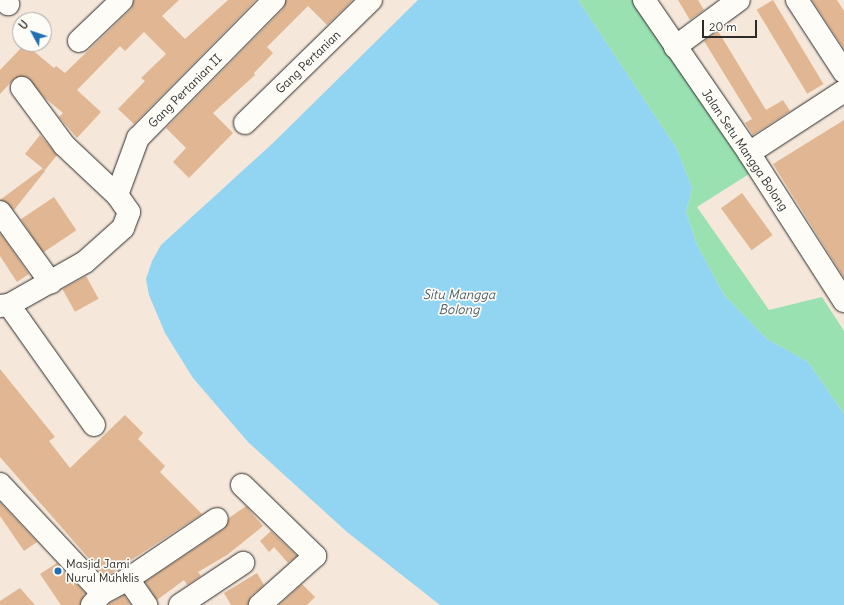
<!DOCTYPE html>
<style>
body{margin:0}
#map{position:relative;width:844px;height:605px;overflow:hidden;background:#f5e7d9;font-family:Delius,sans-serif}
div>[style]{position:absolute}
.green>*{inset:0;background:#99e1b0}
.water>*{inset:0;background:#92d5f3}
.building>*{inset:0;background:#e1b692;transform-origin:0 0}
.roads{filter:drop-shadow(0 0 1px #2b2b2b) drop-shadow(0 0 1px #2b2b2b)}
.minor>*{height:22px;margin:-11px;padding:0 11px;transform-origin:11px;border-radius:11px;background:#fdfcf7}
.dots>*{width:11px;height:11px;translate:-50% -50%;box-sizing:border-box;border:2px solid #fdfcf7;border-radius:50%}
span{translate:-50% -50%;white-space:nowrap;text-align:center;line-height:1.15;-webkit-text-stroke:3.5px #fdfcf7;paint-order:stroke}
.street-label{font-size:12px;color:#2b2b2b}
.poi-label{font-size:12px;color:#2b2b2b}
.left{translate:0 -50%;text-align:left}
.water-label{font-size:13px;color:#4a5e67;font-style:italic}
.north{position:absolute;left:12px;top:12px;width:40px;height:40px;box-sizing:border-box;background:#fdfcf7;border:1px solid #a9a8a5;border-radius:50%;rotate:310deg;font-size:11px;font-weight:700;line-height:16px;text-align:center;color:#2b2b2b}
.north::after{content:'';display:block;margin:auto;width:14px;height:18px;background:#1f6fb2;clip-path:polygon(50% 0,100% 100%,50% 72%,0 100%)}
.scale{position:absolute;left:702px;top:20px;width:55px;height:18px;box-sizing:border-box;border:2px solid #2b2b2b;border-top:0;padding-left:5px;font-size:12px;line-height:14px;white-space:nowrap;color:#2b2b2b;-webkit-text-stroke:3px #fdfcf7;paint-order:stroke}
</style>
<div id="map">
<div class="green">
<div style="clip-path:polygon(578px 0,634px 0,749px 174px,697px 207px,769px 310px,822px 297px,844px 331px,844px 414px,808px 362px,767px 339px,724px 295px,697px 245px,686px 212px,692px 188px,677px 149px)"></div>
</div>
<div class="water">
<div style="clip-path:polygon(418px 0,578px 0,677px 149px,692px 188px,686px 212px,697px 245px,724px 295px,767px 339px,808px 362px,844px 414px,844px 605px,440px 605px,347px 532px,248px 442px,193px 378px,165px 333px,149px 295px,146px 279px,152px 261px,161px 245px,273px 143px)"></div>
</div>
<div class="building">
<div style="clip-path:polygon(134px 0,179px 0,162px 16px,185px 39px,228px 0,256px 0,134px 124px,118px 109px,145px 81px,141px 78px,166px 54px,144px 32px,125px 51px,120px 46px,77px 90px,101px 112px,77px 138px,59px 117px,63px 113px,45px 98px,27px 77px,15px 78px,0 94px,0 70px,25px 44px,54px 68px,56px 66px,65px 73px,131px 9px)"></div>
<div style="clip-path:polygon(286px 0,353px 0,327px 25px,308px 6px,267px 47px,273px 53px,254px 73px,255px 75px,213px 113px,233px 133px,189px 178px,173px 162px,186px 148px,166px 128px,283px 9px)"></div>
<div style="clip-path:polygon(678px 0,698px 0,704px 10px,690px 20px)"></div>
<div style="left:773px;top:0;width:98px;height:19px;rotate:59deg"></div>
<div style="clip-path:polygon(812px 0,837px 0,844px 11px,844px 49px)"></div>
<div style="clip-path:polygon(718px 31px,766px 110px,783px 100px,790px 111px,753px 135px,745px 123px,752px 119px,704px 41px)"></div>
<div style="clip-path:polygon(844px 120px,844px 278px,773px 164px)"></div>
<div style="clip-path:polygon(40px 135px,57px 155px,45px 170px,25px 154px)"></div>
<div style="clip-path:polygon(43px 168px,45px 171px,14px 210px,0 200px)"></div>
<div style="left:742px;top:193px;width:52px;height:26px;rotate:54deg"></div>
<div style="left:54px;top:197px;width:40px;height:40px;rotate:56deg"></div>
<div style="clip-path:polygon(0 233px,29px 274px,17px 282px,0 256px)"></div>
<div style="left:86px;top:276px;width:26px;height:27px;rotate:61deg"></div>
<div style="clip-path:polygon(0 369px,55px 437px,49px 441px,70px 468px,125px 415px,143px 433px,138px 439px,165px 466px,160px 472px,202px 514px,105px 577px,0 457px)"></div>
<div style="clip-path:polygon(0 502px,37px 542px,24px 551px,0 516px)"></div>
<div style="clip-path:polygon(246px 506px,263px 526px,227px 555px,198px 572px,201px 576px,187px 585px,184px 580px,157px 600px,145px 582px,224px 529px,229px 518px)"></div>
<div style="clip-path:polygon(271px 531px,297px 556px,288px 563px,274px 547px,269px 552px,260px 541px)"></div>
<div style="clip-path:polygon(57px 563px,85px 593px,80px 605px,61px 605px,40px 574px)"></div>
<div style="clip-path:polygon(257px 573px,264px 585px,251px 596px,248px 605px,231px 605px,224px 593px)"></div>
<div style="clip-path:polygon(302px 584px,315px 597px,307px 605px,279px 605px)"></div>
<div style="clip-path:polygon(20px 588px,35px 605px,0 605px,0 601px)"></div>
<div style="clip-path:polygon(124px 595px,131px 605px,108px 605px,110px 603px)"></div>
</div>
<div class="roads">
<div class="minor">
<div style="left:4px;top:0;width:6px;rotate:45deg"></div>
<div style="left:644px;top:0;width:186px;rotate:55.5deg"></div>
<div style="left:749px;top:153px;width:176px;rotate:57.3deg"></div>
<div style="left:797px;top:0;width:86px;rotate:56.9deg"></div>
<div style="left:79px;top:41px;width:59px;rotate:-43.6deg"></div>
<div style="left:675px;top:47px;width:79px;rotate:-36.3deg"></div>
<div style="left:245px;top:123px;width:176px;rotate:-44.3deg"></div>
<div style="left:749px;top:153px;width:113px;rotate:-33.1deg"></div>
<div style="left:117px;top:195px;width:61px;rotate:-69.8deg"></div>
<div style="left:138px;top:138px;width:194px;rotate:-45.4deg"></div>
<div style="left:0;top:212px;width:87px;rotate:54.3deg"></div>
<div style="left:9px;top:305px;width:147px;rotate:54.7deg"></div>
<div style="left:0;top:306px;width:9px;rotate:-6deg"></div>
<div style="left:9px;top:305px;width:87px;rotate:-29.5deg"></div>
<div style="left:85px;top:262px;width:51px;rotate:-41.8deg"></div>
<div style="left:123px;top:228px;width:17px;rotate:-69deg"></div>
<div style="left:129px;top:212px;width:21px;rotate:-125deg"></div>
<div style="left:117px;top:195px;width:73px;rotate:-136.7deg"></div>
<div style="left:64px;top:145px;width:71px;rotate:-126.4deg"></div>
<div style="left:0;top:484px;width:149px;rotate:46.9deg"></div>
<div style="left:242px;top:485px;width:102px;rotate:44.2deg"></div>
<div style="left:315px;top:556px;width:74px;rotate:138.3deg"></div>
<div style="left:128px;top:579px;width:107px;rotate:-34deg"></div>
<div style="left:92px;top:605px;width:16px;rotate:-50deg"></div>
<div style="left:102px;top:593px;width:30px;rotate:-28deg"></div>
<div style="left:128px;top:579px;width:32px;rotate:55deg"></div>
<div style="left:180px;top:605px;width:76px;rotate:-33.7deg"></div>
</div>
</div>
<div class="dots">
<div style="left:58px;top:571px;background:#1f6fb2"></div>
</div>
<div class="street-label">
<span style="left:308px;top:62px;rotate:-44deg">Gang Pertanian</span>
<span style="left:185px;top:91px;rotate:-45deg">Gang Pertanian II</span>
<span style="left:745px;top:150px;rotate:56deg">Jalan Setu Mangga Bolong</span>
</div>
<div class="poi-label">
<span class="left" style="left:66px;top:571px">Masjid Jami<br>Nurul Muhklis</span>
</div>
<div class="water-label">
<span style="left:459px;top:303px">Situ Mangga<br>Bolong</span>
</div>
<div class="north">U</div>
<div class="scale">20 m</div>
</div>
